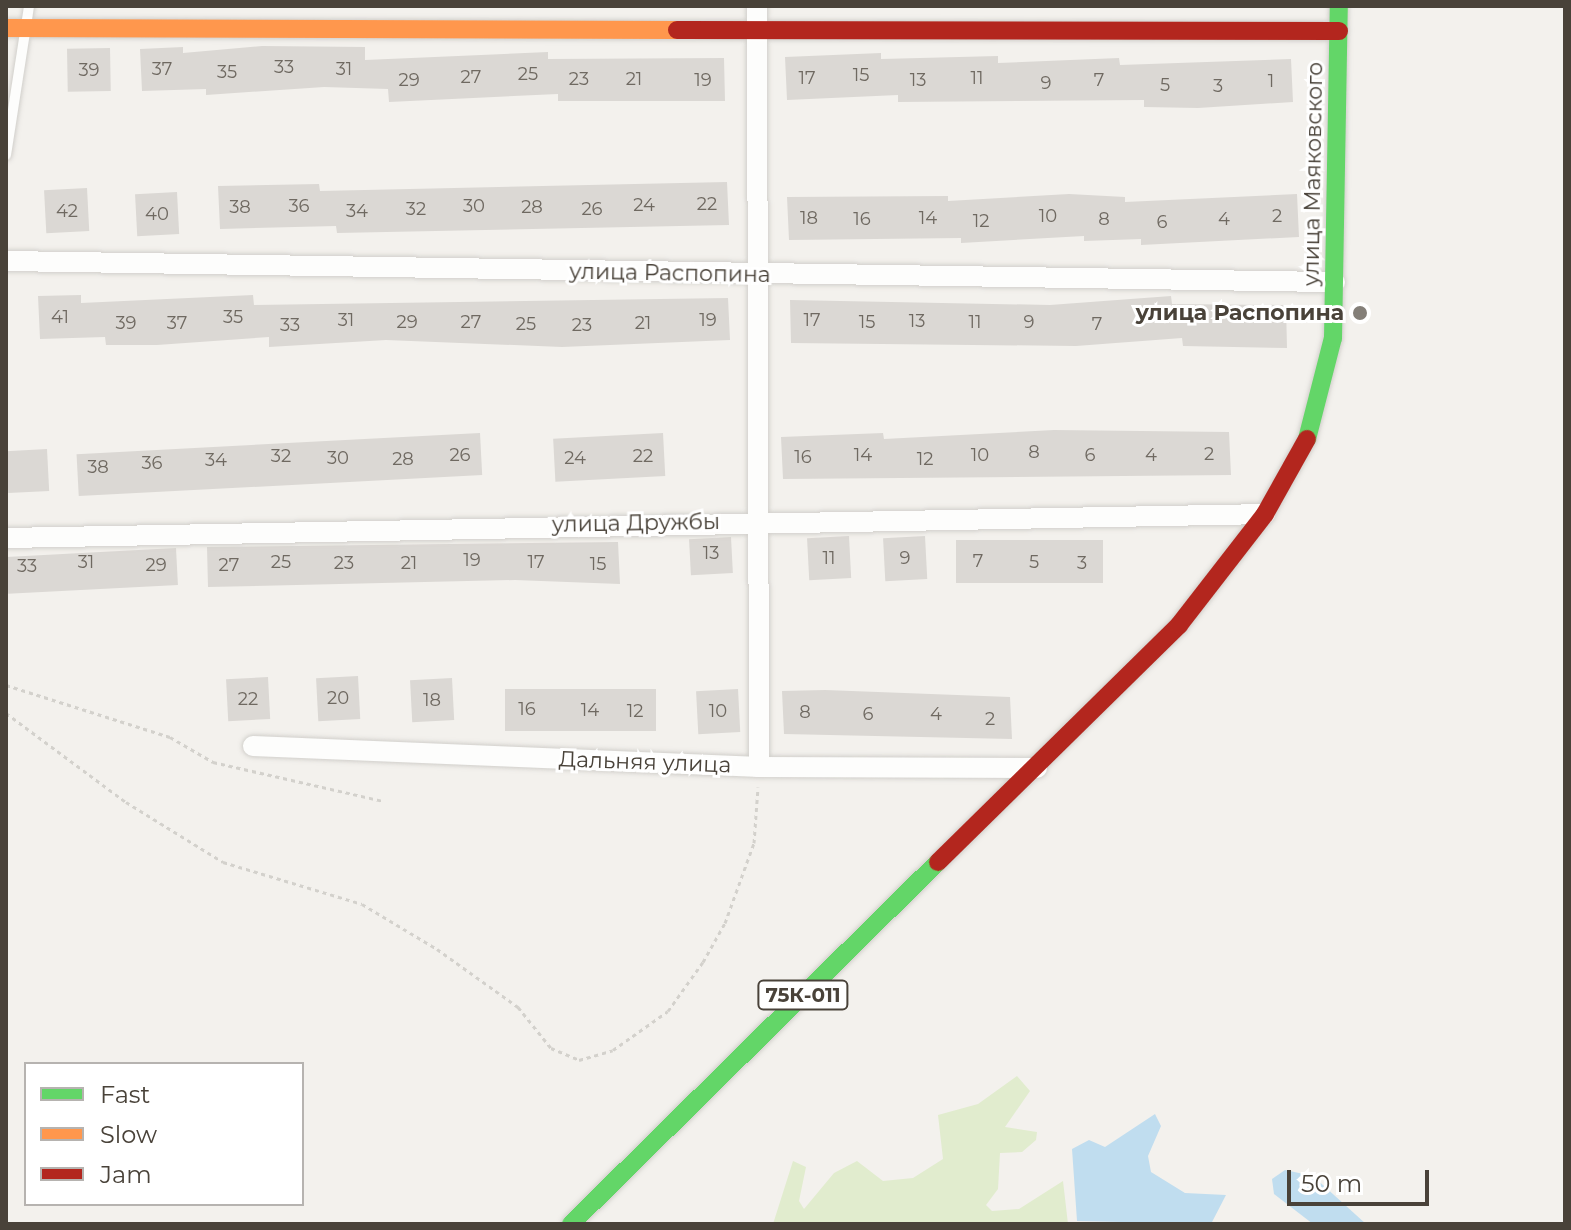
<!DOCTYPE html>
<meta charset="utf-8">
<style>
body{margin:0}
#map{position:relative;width:1571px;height:1230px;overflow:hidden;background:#f3f1ed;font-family:Montserrat,sans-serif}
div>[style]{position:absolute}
.green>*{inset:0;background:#e1ecce}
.water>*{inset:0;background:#c0ddef}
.building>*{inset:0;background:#dbd8d4;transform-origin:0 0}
.path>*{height:3px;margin-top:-1.5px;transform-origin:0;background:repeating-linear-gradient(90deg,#d3d1cc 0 4px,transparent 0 8px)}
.roads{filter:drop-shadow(0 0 2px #d1cfcb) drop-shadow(0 0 2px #d1cfcb)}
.lane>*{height:10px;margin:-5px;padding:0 5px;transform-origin:5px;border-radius:5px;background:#fdfdfc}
.street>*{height:20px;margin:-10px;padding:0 10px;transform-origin:10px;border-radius:10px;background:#fdfdfc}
.fast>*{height:18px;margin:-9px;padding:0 9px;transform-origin:9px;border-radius:9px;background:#63d668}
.slow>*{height:18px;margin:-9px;padding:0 9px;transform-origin:9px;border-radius:9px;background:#ff974d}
.jam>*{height:18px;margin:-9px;padding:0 9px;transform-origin:9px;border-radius:9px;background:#b3261e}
.dots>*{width:22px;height:22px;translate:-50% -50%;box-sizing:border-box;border:4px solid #fff;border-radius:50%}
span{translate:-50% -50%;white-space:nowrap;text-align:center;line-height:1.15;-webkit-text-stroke:6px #fff;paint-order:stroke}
.number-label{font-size:18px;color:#6f6961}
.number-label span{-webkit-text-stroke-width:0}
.shield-label span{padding:2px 6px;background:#fff;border:2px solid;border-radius:6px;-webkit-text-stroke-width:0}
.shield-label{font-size:20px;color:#494239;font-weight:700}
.street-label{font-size:22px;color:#494239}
.poi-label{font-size:22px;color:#494239;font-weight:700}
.right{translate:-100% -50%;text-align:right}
.frame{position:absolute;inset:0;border:8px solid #494239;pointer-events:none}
.legend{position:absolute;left:24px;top:1062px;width:280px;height:144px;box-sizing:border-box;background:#fff;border:2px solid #b6b3b0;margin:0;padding:10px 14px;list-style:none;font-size:24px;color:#494239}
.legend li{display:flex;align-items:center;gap:16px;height:40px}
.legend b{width:40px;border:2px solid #b6b3b0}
.scale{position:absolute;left:1287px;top:1170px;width:142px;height:36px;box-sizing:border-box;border:4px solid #494239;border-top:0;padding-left:10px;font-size:24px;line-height:28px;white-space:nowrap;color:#494239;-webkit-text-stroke:6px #fff;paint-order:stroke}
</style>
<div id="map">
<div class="green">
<div style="clip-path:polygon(1017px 1076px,1030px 1091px,1005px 1127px,1037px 1132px,1036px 1140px,1022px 1152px,1000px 1153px,998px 1189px,986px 1205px,992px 1211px,1019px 1209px,1063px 1181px,1068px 1224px,773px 1224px,793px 1161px,806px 1167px,799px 1201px,804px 1209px,834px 1173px,857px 1161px,883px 1181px,913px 1178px,943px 1159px,938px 1115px,978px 1104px)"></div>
</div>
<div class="water">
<div style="clip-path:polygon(1155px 1114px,1161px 1126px,1148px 1156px,1151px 1172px,1185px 1193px,1226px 1195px,1211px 1224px,1077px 1221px,1072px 1149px,1089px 1140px,1105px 1147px)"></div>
<div style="clip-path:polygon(1285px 1170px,1313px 1176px,1366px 1224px,1313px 1224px,1274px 1194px,1272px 1179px)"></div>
</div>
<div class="building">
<div style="clip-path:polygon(262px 46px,365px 47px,365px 60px,548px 52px,548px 59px,724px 58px,725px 101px,558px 101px,558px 94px,389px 102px,388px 89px,324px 87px,206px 95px,206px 89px,142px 91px,140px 49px,183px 47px,183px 53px)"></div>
<div style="left:110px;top:48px;width:43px;height:43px;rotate:89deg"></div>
<div style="clip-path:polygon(881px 53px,881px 59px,998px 56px,998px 63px,1119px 58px,1120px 65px,1291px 59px,1293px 102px,1198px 108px,1144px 107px,1144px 100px,898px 102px,898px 95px,787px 100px,785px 57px)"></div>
<div style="clip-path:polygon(727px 182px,729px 225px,337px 233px,336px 226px,220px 229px,218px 186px,319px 184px,320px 191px)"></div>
<div style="left:87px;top:188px;width:43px;height:43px;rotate:87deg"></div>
<div style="left:177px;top:192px;width:42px;height:42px;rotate:87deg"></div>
<div style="clip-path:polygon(1069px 194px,1125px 197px,1125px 202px,1297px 194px,1299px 237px,1141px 245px,1141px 239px,1084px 241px,1084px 236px,961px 243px,961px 238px,789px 240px,787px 197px,948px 196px,948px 201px)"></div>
<div style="clip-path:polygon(81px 295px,81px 303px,253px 295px,254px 305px,728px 298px,730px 340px,562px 347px,386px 340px,269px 347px,269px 337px,157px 345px,106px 345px,105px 337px,40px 339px,38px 296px)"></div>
<div style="clip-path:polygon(1171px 296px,1172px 304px,1286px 305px,1287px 348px,1183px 346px,1182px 338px,1076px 346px,791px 343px,790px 300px,1050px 305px)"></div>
<div style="clip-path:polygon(1054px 430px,1229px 432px,1231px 475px,783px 479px,781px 437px,883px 433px,884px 439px)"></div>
<div style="left:480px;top:433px;width:42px;height:404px;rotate:87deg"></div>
<div style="left:663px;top:433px;width:43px;height:110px;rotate:87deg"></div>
<div style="left:47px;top:449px;width:42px;height:41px;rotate:87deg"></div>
<div style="left:849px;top:536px;width:42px;height:42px;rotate:87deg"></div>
<div style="left:925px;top:536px;width:43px;height:42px;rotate:87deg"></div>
<div style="left:731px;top:537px;width:36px;height:42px;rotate:87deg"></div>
<div style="left:956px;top:540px;width:147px;height:43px"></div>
<div style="clip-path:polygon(618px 542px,620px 584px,515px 580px,208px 587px,207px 547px)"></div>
<div style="left:176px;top:548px;width:37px;height:170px;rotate:87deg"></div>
<div style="left:358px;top:676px;width:43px;height:42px;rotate:87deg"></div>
<div style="left:268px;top:677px;width:42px;height:42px;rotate:87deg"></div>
<div style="left:452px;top:678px;width:42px;height:42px;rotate:87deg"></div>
<div style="left:505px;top:689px;width:151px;height:42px"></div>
<div style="left:738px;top:689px;width:43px;height:42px;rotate:87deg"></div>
<div style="clip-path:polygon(825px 690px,1010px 697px,1012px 739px,784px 734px,782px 691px)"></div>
</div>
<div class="path">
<div style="left:6px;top:685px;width:172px;rotate:17.6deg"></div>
<div style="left:170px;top:737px;width:50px;rotate:30.2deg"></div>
<div style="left:213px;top:762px;width:174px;rotate:12.9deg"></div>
<div style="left:6px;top:713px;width:149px;rotate:36.6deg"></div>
<div style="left:126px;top:802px;width:114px;rotate:31.7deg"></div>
<div style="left:223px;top:862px;width:145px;rotate:16.8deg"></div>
<div style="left:362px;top:904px;width:87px;rotate:31deg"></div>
<div style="left:437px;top:949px;width:100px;rotate:35.6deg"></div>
<div style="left:518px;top:1007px;width:53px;rotate:51.2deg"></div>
<div style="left:551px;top:1048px;width:30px;rotate:23deg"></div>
<div style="left:579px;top:1060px;width:35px;rotate:-16deg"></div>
<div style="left:613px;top:1050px;width:67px;rotate:-35.3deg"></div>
<div style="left:668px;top:1011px;width:60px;rotate:-54.5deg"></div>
<div style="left:703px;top:962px;width:45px;rotate:-60.6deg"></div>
<div style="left:725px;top:923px;width:85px;rotate:-70.1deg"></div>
<div style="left:754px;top:843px;width:56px;rotate:-85.9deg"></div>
</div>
<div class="roads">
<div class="lane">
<div style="left:6px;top:155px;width:151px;rotate:-81.2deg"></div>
</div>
<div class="street">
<div style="left:757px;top:6px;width:761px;rotate:89.85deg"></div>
<div style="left:6px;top:261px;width:1329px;rotate:0.91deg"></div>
<div style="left:6px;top:538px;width:1259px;rotate:-1.09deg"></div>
<div style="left:253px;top:746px;width:506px;rotate:2.38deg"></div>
<div style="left:759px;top:767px;width:278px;rotate:0.2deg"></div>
</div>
<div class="fast">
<div style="left:1307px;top:439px;width:104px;rotate:-75.6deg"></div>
<div style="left:1333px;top:338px;width:332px;rotate:-89deg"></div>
<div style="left:571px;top:1224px;width:515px;rotate:-44.61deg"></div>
</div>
<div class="slow">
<div style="left:6px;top:28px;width:671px;rotate:0.17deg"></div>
</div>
<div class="jam">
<div style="left:677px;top:30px;width:662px;rotate:0.09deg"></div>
<div style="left:938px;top:862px;width:338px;rotate:-44.5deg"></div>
<div style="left:1179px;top:625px;width:140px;rotate:-52.2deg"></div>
<div style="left:1265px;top:514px;width:86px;rotate:-60.8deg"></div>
</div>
</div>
<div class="dots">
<div style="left:1360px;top:313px;background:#847f78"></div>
</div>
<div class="number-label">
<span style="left:284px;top:67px">33</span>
<span style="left:162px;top:69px">37</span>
<span style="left:344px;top:69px">31</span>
<span style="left:89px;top:70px">39</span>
<span style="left:227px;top:72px">35</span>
<span style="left:528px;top:74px">25</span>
<span style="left:861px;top:75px">15</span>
<span style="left:471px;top:77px">27</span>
<span style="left:807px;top:78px">17</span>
<span style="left:977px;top:78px">11</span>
<span style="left:579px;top:79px">23</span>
<span style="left:634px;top:79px">21</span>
<span style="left:409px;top:80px">29</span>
<span style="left:703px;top:80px">19</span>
<span style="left:918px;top:80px">13</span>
<span style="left:1099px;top:80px">7</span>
<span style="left:1271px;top:81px">1</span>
<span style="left:1046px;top:83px">9</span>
<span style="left:1165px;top:85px">5</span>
<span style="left:1218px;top:86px">3</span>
<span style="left:707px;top:204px">22</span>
<span style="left:644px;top:205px">24</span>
<span style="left:299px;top:206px">36</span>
<span style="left:474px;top:206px">30</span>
<span style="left:240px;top:207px">38</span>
<span style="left:532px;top:207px">28</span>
<span style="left:416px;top:209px">32</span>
<span style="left:592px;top:209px">26</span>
<span style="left:67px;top:211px">42</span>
<span style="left:357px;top:211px">34</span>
<span style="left:157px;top:214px">40</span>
<span style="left:1048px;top:216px">10</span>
<span style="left:1277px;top:216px">2</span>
<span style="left:809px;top:218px">18</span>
<span style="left:928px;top:218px">14</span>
<span style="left:862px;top:219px">16</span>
<span style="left:1104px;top:219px">8</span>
<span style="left:1224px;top:219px">4</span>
<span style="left:981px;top:221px">12</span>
<span style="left:1162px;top:222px">6</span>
<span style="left:60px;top:317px">41</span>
<span style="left:233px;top:317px">35</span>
<span style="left:346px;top:320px">31</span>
<span style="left:708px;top:320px">19</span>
<span style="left:812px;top:320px">17</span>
<span style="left:917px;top:321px">13</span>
<span style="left:407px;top:322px">29</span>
<span style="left:471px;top:322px">27</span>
<span style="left:867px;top:322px">15</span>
<span style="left:975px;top:322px">11</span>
<span style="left:1029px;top:322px">9</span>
<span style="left:126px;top:323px">39</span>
<span style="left:177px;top:323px">37</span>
<span style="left:643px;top:323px">21</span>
<span style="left:526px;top:324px">25</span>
<span style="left:1097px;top:324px">7</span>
<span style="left:290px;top:325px">33</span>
<span style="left:582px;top:325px">23</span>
<span style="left:1034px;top:452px">8</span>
<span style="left:1209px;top:454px">2</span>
<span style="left:460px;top:455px">26</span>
<span style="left:863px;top:455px">14</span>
<span style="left:980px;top:455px">10</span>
<span style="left:1090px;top:455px">6</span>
<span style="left:1151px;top:455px">4</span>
<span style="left:281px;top:456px">32</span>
<span style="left:643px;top:456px">22</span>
<span style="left:803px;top:457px">16</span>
<span style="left:338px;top:458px">30</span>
<span style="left:575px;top:458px">24</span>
<span style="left:403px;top:459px">28</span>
<span style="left:925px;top:459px">12</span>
<span style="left:216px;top:460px">34</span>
<span style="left:152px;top:463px">36</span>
<span style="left:98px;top:467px">38</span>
<span style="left:711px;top:553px">13</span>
<span style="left:829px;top:558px">11</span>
<span style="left:905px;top:558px">9</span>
<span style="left:472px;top:560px">19</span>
<span style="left:978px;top:561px">7</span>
<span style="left:86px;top:562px">31</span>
<span style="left:281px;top:562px">25</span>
<span style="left:536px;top:562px">17</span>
<span style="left:1034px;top:562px">5</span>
<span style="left:344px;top:563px">23</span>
<span style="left:409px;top:563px">21</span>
<span style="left:1082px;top:563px">3</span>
<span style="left:598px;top:564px">15</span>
<span style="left:156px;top:565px">29</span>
<span style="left:229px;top:565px">27</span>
<span style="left:27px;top:566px">33</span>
<span style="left:338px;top:698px">20</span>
<span style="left:248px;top:699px">22</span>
<span style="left:432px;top:700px">18</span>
<span style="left:527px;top:709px">16</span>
<span style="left:590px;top:710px">14</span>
<span style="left:635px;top:711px">12</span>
<span style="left:718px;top:711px">10</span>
<span style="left:805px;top:712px">8</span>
<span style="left:868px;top:714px">6</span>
<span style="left:936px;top:714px">4</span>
<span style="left:990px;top:719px">2</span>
</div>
<div class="shield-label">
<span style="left:803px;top:995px">75К-011</span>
</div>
<div class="street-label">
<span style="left:1313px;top:174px;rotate:-89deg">улица Маяковского</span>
<span style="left:670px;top:273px;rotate:1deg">улица Распопина</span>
<span style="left:636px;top:523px;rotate:-1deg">улица Дружбы</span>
<span style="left:645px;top:762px;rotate:2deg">Дальняя улица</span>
</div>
<div class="poi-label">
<span class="right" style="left:1344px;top:313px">улица Распопина</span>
</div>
<div class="frame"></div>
<ul class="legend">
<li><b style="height:10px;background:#63d668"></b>Fast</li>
<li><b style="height:10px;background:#ff974d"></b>Slow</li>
<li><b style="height:10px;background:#b3261e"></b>Jam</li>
</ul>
<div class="scale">50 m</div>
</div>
